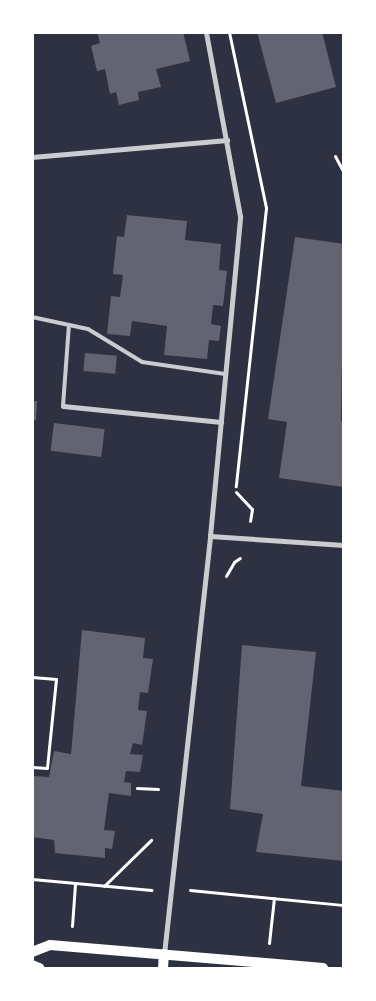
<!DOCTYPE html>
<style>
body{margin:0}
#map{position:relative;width:376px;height:1001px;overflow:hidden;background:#2d3142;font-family:Cabin,sans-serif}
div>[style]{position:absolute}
.building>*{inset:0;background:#626471;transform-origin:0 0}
.path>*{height:3px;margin:-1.5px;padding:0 1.5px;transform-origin:1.5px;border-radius:1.5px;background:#fff}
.service>*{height:4px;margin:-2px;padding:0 2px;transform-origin:2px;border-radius:2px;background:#caccd0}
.minor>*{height:5px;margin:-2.5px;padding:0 2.5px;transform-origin:2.5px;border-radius:2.5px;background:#caccd0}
.secondary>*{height:10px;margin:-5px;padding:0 5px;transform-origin:5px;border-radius:5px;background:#fff}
span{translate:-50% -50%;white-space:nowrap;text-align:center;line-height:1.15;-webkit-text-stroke:4px #fff;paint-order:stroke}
.frame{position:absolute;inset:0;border:34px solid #fff;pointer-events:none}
</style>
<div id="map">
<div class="building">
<div style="clip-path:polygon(97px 32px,183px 32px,190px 61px,156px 69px,161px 87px,138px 92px,139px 100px,119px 105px,116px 92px,110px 94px,105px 69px,97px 71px,91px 46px,100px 43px)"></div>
<div style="clip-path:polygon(257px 32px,322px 32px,336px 87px,276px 103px)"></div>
<div style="clip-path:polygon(127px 215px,187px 221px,185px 240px,221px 244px,219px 270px,227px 271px,223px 306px,213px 305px,211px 324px,221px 326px,219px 341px,209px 340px,207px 359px,164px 355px,167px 326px,132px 321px,130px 336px,107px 334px,111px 296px,120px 297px,123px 275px,113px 274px,117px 236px,124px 237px)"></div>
<div style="clip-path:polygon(295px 237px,344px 244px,341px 421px,344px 421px,344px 487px,279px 478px,287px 422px,268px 419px)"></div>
<div style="left:85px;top:353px;width:32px;height:18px;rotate:5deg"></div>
<div style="clip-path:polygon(32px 401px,37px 401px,36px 420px,32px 421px)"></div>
<div style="left:54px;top:423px;width:51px;height:28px;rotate:7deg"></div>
<div style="clip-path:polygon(82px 630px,145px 638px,143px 658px,153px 659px,148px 693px,140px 692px,138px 710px,147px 711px,142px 745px,133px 743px,130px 754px,143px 755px,140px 772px,126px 771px,124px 782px,131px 783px,131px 796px,109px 793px,104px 830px,115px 831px,112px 849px,105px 848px,105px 858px,55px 853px,54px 840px,32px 837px,32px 776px,49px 777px,54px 751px,71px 754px)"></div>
<div style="clip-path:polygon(242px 645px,316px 652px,301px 786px,344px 791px,344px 861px,256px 852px,263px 814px,230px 809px)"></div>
</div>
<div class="path">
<div style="left:229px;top:32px;width:180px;rotate:78.1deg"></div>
<div style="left:266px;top:208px;width:280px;rotate:96.2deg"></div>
<div style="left:335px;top:156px;width:19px;rotate:62deg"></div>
<div style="left:236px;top:492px;width:23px;rotate:47deg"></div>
<div style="left:252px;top:509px;width:12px;rotate:99deg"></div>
<div style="left:226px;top:576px;width:16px;rotate:-60deg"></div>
<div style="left:234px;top:562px;width:7px;rotate:-34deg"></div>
<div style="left:32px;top:677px;width:24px;rotate:5deg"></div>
<div style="left:56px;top:679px;width:89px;rotate:95.8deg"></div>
<div style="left:47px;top:768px;width:15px;rotate:-176deg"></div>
<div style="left:137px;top:788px;width:21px;rotate:3deg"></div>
<div style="left:32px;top:879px;width:120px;rotate:5.3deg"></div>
<div style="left:104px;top:886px;width:66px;rotate:-44.4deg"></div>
<div style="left:190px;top:890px;width:155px;rotate:5.6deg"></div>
<div style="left:72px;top:926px;width:42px;rotate:-85.9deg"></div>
<div style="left:269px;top:943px;width:45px;rotate:-83.7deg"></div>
</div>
<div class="service">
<div style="left:32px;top:317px;width:57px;rotate:12.1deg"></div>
<div style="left:88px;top:329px;width:63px;rotate:31.4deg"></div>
<div style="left:142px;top:362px;width:84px;rotate:8.2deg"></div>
<div style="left:63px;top:406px;width:81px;rotate:-85.8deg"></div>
</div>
<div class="minor">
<div style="left:32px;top:157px;width:196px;rotate:-5deg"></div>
<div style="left:63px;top:406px;width:159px;rotate:5.8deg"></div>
<div style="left:210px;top:536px;width:134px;rotate:3.8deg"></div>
<div style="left:164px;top:954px;width:421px;rotate:-83.7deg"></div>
<div style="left:210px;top:536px;width:321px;rotate:-84.6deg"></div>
<div style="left:240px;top:216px;width:187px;rotate:-100.5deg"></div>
</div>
<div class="secondary">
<div style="left:32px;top:952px;width:19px;rotate:-21deg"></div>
<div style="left:50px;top:945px;width:274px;rotate:4.8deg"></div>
<div style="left:32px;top:965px;width:8px;rotate:23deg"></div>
<div style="left:163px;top:968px;width:14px;rotate:-86deg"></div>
</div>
<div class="frame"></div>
</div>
